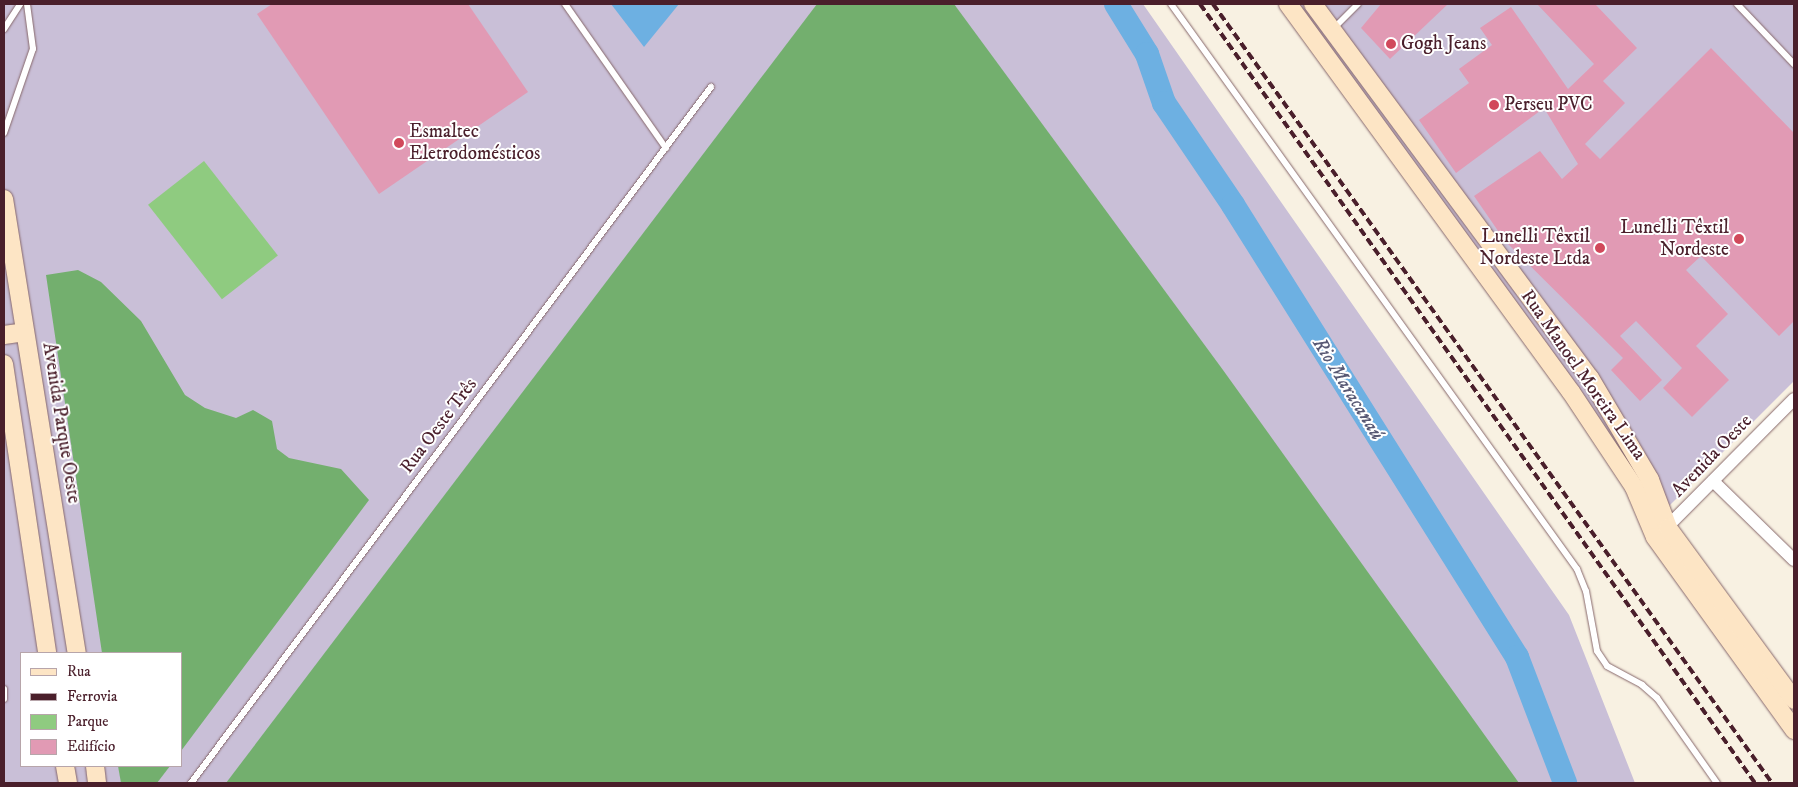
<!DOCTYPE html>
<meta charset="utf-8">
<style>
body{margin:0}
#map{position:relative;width:1798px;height:787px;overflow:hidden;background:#f8f1e2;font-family:"IM FELL DW Pica",serif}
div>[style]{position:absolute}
.industrial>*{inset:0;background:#c9bfd7}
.green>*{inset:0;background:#8fcb80;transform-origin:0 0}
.forest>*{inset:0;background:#73af6e}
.water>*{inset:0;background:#6db0e2}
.river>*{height:24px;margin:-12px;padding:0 12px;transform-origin:12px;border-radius:12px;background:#6db0e2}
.building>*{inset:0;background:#e19ab4}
.roads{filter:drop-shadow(0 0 1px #87686b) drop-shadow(0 0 1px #87686b)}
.lane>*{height:6px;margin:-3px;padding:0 3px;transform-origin:3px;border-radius:3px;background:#fff}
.street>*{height:12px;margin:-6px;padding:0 6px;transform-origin:6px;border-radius:6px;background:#fff}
.secondary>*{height:18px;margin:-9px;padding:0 9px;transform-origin:9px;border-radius:9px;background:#fde5c5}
.rail>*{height:4px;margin-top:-2px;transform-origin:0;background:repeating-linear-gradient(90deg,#4a1f2b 0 8px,transparent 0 12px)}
.dots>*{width:14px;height:14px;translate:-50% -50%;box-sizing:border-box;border:2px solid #fff;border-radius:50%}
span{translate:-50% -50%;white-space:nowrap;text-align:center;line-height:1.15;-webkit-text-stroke:4px #fff;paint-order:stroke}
.poi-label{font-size:19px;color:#4a1f2b}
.left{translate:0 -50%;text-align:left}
.right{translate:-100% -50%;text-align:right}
.street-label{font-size:19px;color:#4a1f2b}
.water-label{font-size:20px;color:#585974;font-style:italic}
.frame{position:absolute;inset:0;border:5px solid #4a1f2b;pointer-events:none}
.legend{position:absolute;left:20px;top:652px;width:162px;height:115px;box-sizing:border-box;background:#fff;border:1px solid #b7a5aa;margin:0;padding:6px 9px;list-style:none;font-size:15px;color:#4a1f2b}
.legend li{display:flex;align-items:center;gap:10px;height:25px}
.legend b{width:25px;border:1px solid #b7a5aa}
</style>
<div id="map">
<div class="industrial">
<div style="clip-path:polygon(evenodd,4px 4px,1143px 4px,1569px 615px,1635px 783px,4px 783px,4px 4px,21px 653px,181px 653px,181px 766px,21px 766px,21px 653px)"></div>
<div style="clip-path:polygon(1298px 4px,1794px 4px,1794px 381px,1661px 514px)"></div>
</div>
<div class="green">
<div style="left:204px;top:161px;width:120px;height:71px;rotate:52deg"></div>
</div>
<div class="forest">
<div style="clip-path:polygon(817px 4px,954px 4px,1223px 370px,1519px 783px,226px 783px)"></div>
<div style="clip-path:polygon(78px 270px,101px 282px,141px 321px,185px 395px,205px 408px,236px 418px,253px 410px,272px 421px,277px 449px,289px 458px,341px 469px,369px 500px,181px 751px,181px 653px,102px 653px,46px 275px)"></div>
<div style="clip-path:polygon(118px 766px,170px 766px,157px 783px,121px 783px)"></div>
</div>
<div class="water">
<div style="clip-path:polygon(611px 4px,679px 4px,644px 47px)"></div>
</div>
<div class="river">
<div style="left:1116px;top:4px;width:59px;rotate:58.2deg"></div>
<div style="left:1147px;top:54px;width:52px;rotate:70.9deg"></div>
<div style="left:1164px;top:103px;width:123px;rotate:55.9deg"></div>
<div style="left:1233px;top:205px;width:534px;rotate:57.86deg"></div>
<div style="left:1517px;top:657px;width:135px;rotate:69.1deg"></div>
</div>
<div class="building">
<div style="clip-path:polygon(272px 4px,468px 4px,528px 92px,379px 194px,257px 14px)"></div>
<div style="clip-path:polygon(1381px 4px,1448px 4px,1390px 59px,1361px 28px)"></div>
<div style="clip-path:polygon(1537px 4px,1595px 4px,1637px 48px,1603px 81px,1625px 103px,1585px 144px,1600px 159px,1711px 48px,1794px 133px,1794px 321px,1779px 336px,1701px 256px,1686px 270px,1728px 314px,1696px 346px,1729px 380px,1692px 417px,1663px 388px,1682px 368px,1636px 321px,1620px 336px,1662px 380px,1640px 401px,1611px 370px,1623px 358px,1505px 241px,1474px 196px,1540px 151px,1562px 179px,1578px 164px,1544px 108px,1456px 173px,1419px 120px,1469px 83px,1459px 69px,1492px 45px,1480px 28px,1511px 7px,1568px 89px,1594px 64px)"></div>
</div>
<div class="roads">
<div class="lane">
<div style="left:565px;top:4px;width:176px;rotate:55deg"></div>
<div style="left:1171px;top:4px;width:696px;rotate:54.3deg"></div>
<div style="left:1577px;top:569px;width:24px;rotate:68deg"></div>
<div style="left:1586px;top:591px;width:61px;rotate:79.6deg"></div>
<div style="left:1597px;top:651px;width:18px;rotate:56deg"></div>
<div style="left:1607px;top:666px;width:40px;rotate:28deg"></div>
<div style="left:1642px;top:685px;width:20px;rotate:41deg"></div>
<div style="left:1657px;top:698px;width:104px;rotate:54.8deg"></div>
<div style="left:1737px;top:4px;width:83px;rotate:46.5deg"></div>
<div style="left:4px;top:29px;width:30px;rotate:-57deg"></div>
<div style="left:1333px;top:29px;width:35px;rotate:-45deg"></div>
<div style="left:4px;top:133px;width:89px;rotate:-71deg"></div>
<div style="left:33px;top:49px;width:45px;rotate:-97.6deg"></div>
<div style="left:4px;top:689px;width:10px;rotate:90deg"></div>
<div style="left:191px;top:783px;width:869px;rotate:-53.24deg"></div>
</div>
<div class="street">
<div style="left:1713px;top:481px;width:113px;rotate:44.3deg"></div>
<div style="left:1663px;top:531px;width:186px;rotate:-45.2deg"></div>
</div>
<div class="secondary">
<div style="left:1288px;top:4px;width:480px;rotate:53.9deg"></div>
<div style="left:1571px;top:392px;width:114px;rotate:56.4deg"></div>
<div style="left:1634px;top:487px;width:54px;rotate:67.2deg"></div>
<div style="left:1655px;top:537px;width:238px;rotate:54.2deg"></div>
<div style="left:1313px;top:4px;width:465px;rotate:53.5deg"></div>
<div style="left:1590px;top:378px;width:118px;rotate:59.5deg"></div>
<div style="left:1650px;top:480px;width:51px;rotate:69.4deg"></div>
<div style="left:1668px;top:528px;width:213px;rotate:53.8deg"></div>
<div style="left:4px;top:199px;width:460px;rotate:80.9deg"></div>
<div style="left:4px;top:335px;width:21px;rotate:-8deg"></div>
<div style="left:4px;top:364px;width:292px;rotate:81.5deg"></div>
<div style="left:65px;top:766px;width:17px;rotate:80deg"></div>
<div style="left:95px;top:766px;width:17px;rotate:83deg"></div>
</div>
</div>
<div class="rail">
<div style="left:1200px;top:4px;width:956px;rotate:54.53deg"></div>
<div style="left:1213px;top:4px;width:959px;rotate:54.34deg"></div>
</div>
<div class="dots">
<div style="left:1391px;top:44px;background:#d1495b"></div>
<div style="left:1494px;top:105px;background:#d1495b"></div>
<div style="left:399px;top:143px;background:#d1495b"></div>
<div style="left:1739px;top:239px;background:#d1495b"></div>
<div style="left:1600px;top:248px;background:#d1495b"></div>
</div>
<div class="poi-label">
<span class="left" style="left:1401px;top:44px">Gogh Jeans</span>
<span class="left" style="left:1504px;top:105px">Perseu PVC</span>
<span class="left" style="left:409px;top:143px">Esmaltec<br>Eletrodomésticos</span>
<span class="right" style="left:1729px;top:239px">Lunelli Têxtil<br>Nordeste</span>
<span class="right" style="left:1590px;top:248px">Lunelli Têxtil<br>Nordeste Ltda</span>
</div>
<div class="street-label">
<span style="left:1583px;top:375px;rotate:55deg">Rua Manoel Moreira Lima</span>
<span style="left:61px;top:423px;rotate:81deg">Avenida Parque Oeste</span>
<span style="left:439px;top:426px;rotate:-53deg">Rua Oeste Três</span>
<span style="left:1712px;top:456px;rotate:-46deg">Avenida Oeste</span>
</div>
<div class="water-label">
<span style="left:1348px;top:389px;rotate:58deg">Rio Maracanaú</span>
</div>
<div class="frame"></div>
<ul class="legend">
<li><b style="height:6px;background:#fde5c5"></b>Rua</li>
<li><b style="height:6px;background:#4a1f2b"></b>Ferrovia</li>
<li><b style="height:14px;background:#8fcb80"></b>Parque</li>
<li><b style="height:14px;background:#e19ab4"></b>Edifício</li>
</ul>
</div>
